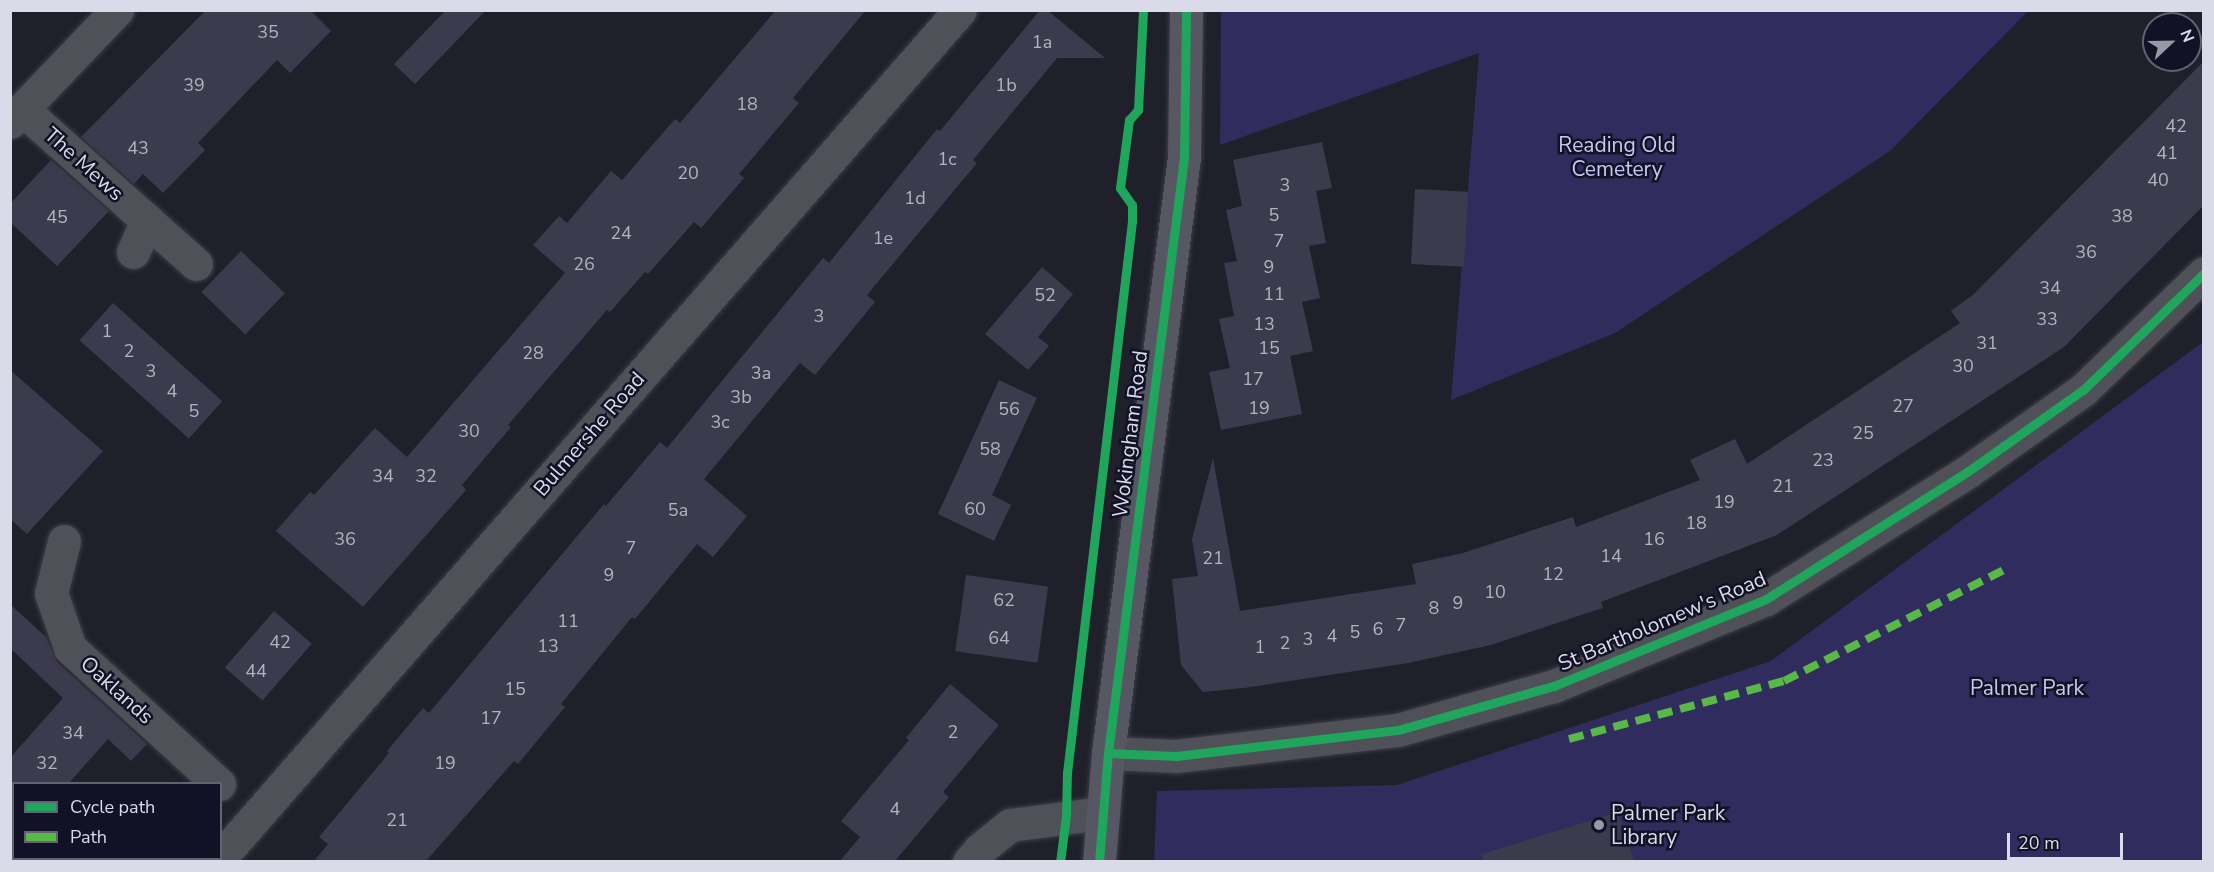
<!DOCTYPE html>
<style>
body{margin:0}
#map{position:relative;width:2214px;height:872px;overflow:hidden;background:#20202b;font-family:"Nunito Sans",sans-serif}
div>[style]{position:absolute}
.green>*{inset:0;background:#302c5d}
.building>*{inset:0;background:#3c3a4d;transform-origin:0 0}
.roads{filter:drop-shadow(0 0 2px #3c3c46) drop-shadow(0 0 2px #3c3c46)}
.minor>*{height:33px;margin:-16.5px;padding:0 16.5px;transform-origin:16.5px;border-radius:16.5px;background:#505059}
.major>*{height:33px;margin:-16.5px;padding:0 16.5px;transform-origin:16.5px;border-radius:16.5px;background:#575763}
.quiet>*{height:8px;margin-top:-4px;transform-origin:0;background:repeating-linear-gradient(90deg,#58b947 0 15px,transparent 0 23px)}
.cycleway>*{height:9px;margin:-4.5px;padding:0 4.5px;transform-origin:4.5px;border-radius:4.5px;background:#20a55d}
.dots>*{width:16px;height:16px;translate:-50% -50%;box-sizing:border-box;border:3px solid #121226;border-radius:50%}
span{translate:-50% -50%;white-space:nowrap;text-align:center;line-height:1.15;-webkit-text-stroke:5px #121226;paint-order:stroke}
.number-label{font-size:18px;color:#b2b2c2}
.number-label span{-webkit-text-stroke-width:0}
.park-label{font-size:21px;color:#c7c8f2}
.street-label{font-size:21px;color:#dadae9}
.poi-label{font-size:21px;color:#dadae9}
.left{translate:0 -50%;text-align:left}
.frame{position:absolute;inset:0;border:12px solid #dadae9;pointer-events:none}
.legend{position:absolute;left:12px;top:782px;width:210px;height:78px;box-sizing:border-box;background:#121226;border:2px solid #626274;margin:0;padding:8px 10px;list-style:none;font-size:18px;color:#dadae9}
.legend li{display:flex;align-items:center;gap:12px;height:30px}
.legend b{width:30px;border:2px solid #626274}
.north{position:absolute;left:2142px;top:12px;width:60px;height:60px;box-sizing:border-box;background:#121226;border:2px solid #626274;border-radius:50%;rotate:68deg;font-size:16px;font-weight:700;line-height:24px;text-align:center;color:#dadae9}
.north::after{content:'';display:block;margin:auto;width:21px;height:27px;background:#9999a6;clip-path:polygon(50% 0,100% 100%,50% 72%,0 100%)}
.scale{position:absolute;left:2007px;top:833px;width:116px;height:27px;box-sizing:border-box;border:3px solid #dadae9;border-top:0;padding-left:8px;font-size:18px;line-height:21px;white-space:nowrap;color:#dadae9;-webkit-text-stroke:4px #121226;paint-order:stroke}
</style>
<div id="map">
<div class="green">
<div style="clip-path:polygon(1221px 11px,2028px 11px,1890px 151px,1615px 333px,1451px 400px,1479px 53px,1220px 145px)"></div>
<div style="clip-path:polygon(2203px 342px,2203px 861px,1154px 862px,1157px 791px,1397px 785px,1771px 661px)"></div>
</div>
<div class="building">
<div style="clip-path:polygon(206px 10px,310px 10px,331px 31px,290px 73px,277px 60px,198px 143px,205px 150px,163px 193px,143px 174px,134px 184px,81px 137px)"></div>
<div style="clip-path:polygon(446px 10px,486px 10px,415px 84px,394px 64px)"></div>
<div style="clip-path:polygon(776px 10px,866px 10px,793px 98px,799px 103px,739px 174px,744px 178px,701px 228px,694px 222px,648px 274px,645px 272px,610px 312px,607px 310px,508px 425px,511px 427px,462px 485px,466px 490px,363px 607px,276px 531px,310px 492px,314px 495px,375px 428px,407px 457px,565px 273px,533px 245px,559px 216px,567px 223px,611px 171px,622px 180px,675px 119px,680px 123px)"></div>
<div style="clip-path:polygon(1040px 10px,1047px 10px,1105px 58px,1057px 58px,973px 160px,977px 163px,867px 295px,875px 302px,815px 375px,800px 363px,704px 479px,747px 516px,713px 557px,697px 544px,635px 619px,632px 617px,561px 704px,565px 707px,518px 764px,514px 761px,426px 861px,314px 861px,328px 844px,319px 837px,389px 753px,387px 751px,423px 708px,429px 713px,604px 504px,606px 506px,660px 442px,667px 448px,823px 258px,829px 263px,937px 129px,940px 131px)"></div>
<div style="clip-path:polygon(2204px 61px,2204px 205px,2064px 347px,1777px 535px,1601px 602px,1603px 608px,1581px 615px,1491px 645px,1408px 663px,1244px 688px,1203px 692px,1181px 665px,1172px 579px,1198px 576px,1192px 539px,1213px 458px,1240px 611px,1416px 584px,1412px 564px,1463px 553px,1573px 517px,1576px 527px,1700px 480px,1690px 460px,1735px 439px,1747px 464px,1960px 323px,1951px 311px,1974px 294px)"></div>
<div style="clip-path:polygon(1322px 142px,1332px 188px,1316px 191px,1326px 243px,1309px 246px,1320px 298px,1302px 302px,1313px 351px,1290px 356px,1302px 414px,1221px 430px,1209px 372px,1230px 368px,1219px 319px,1234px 316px,1224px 263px,1237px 261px,1226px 210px,1242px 206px,1233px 160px)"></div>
<div style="clip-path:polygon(51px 160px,109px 211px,57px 266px,10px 222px,10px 204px)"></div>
<div style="left:1415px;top:189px;width:53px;height:75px;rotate:3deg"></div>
<div style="left:241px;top:251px;width:61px;height:57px;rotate:44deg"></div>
<div style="clip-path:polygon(1042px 267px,1073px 294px,1038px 337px,1049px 346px,1028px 370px,985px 334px)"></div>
<div style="left:113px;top:303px;width:147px;height:50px;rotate:42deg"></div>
<div style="clip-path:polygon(10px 370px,103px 451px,27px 534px,10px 519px)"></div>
<div style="clip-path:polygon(999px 380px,1037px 398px,992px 495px,1011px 505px,994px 541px,938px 514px)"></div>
<div style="left:966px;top:575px;width:83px;height:77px;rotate:8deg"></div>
<div style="clip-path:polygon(10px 604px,46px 637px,57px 662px,147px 744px,131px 761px,108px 739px,69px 783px,10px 783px,10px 758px,63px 698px,10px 648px)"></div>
<div style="left:274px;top:611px;width:50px;height:75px;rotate:41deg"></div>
<div style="clip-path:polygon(950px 684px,999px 725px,943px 792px,949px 797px,895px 861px,840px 861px,860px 837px,841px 821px,909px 740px,906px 738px)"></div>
<div style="clip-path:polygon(1618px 812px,1634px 861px,1483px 861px,1482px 854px)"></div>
</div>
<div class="roads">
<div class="minor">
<div style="left:22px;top:109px;width:233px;rotate:41.7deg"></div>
<div style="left:10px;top:122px;width:155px;rotate:-46.3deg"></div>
<div style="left:133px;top:252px;width:35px;rotate:-66deg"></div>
<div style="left:64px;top:541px;width:54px;rotate:104deg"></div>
<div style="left:51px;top:593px;width:58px;rotate:70.9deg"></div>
<div style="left:70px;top:648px;width:202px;rotate:42.4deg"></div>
<div style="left:1108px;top:753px;width:68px;rotate:2.5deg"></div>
<div style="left:1176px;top:756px;width:224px;rotate:-6.7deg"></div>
<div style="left:1398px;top:730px;width:162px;rotate:-15.8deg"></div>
<div style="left:1554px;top:686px;width:229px;rotate:-22.3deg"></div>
<div style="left:1766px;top:599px;width:238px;rotate:-32.3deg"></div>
<div style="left:1967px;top:472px;width:142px;rotate:-35.3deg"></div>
<div style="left:2083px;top:390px;width:168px;rotate:-44deg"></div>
<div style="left:220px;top:858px;width:1125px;rotate:-48.89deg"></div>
<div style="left:969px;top:862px;width:16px;rotate:-50deg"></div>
<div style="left:979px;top:850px;width:40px;rotate:-39deg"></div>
<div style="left:1010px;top:825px;width:94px;rotate:-7.4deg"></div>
</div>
<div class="major">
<div style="left:1099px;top:862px;width:109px;rotate:-85.3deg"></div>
<div style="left:1108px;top:753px;width:601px;rotate:-82.73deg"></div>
<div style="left:1184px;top:157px;width:147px;rotate:-89.2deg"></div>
</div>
</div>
<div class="quiet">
<div style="left:1569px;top:739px;width:223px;rotate:-15.1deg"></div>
<div style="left:1784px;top:681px;width:251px;rotate:-26.8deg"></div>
</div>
<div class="cycleway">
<div style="left:1108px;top:753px;width:68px;rotate:2.5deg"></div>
<div style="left:1176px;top:756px;width:224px;rotate:-6.7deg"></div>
<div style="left:1398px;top:730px;width:162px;rotate:-15.8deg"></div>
<div style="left:1554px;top:686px;width:229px;rotate:-22.3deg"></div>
<div style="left:1766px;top:599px;width:238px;rotate:-32.3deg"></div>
<div style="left:1967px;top:472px;width:142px;rotate:-35.3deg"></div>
<div style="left:2083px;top:390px;width:168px;rotate:-44deg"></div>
<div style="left:1060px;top:862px;width:46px;rotate:-82.6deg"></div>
<div style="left:1066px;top:816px;width:43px;rotate:-88.7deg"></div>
<div style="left:1067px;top:773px;width:556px;rotate:-83.28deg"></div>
<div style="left:1132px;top:221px;width:16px;rotate:-90deg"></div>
<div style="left:1132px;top:205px;width:21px;rotate:-125deg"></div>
<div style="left:1120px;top:188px;width:69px;rotate:-82.5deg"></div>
<div style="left:1129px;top:120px;width:13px;rotate:-48deg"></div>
<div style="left:1138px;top:110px;width:100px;rotate:-87.1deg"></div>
<div style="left:1099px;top:862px;width:109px;rotate:-85.3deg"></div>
<div style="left:1108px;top:753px;width:601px;rotate:-82.73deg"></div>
<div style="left:1184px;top:157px;width:147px;rotate:-89.2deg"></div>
</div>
<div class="dots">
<div style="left:1599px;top:825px;background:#9999a6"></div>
</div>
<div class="number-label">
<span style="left:268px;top:32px">35</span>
<span style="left:1042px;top:42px">1a</span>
<span style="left:194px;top:85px">39</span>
<span style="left:1006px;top:85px">1b</span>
<span style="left:747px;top:104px">18</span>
<span style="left:2176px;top:126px">42</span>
<span style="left:138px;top:148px">43</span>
<span style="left:2167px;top:153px">41</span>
<span style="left:947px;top:159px">1c</span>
<span style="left:688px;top:173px">20</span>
<span style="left:2158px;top:180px">40</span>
<span style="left:1285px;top:185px">3</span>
<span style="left:915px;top:198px">1d</span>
<span style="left:1274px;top:215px">5</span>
<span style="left:2122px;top:216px">38</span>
<span style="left:57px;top:217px">45</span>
<span style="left:621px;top:233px">24</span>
<span style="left:883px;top:238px">1e</span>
<span style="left:1279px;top:241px">7</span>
<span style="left:2086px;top:252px">36</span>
<span style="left:584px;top:264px">26</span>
<span style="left:1269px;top:267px">9</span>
<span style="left:2050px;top:288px">34</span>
<span style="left:1274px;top:294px">11</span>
<span style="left:1045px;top:295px">52</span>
<span style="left:819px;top:316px">3</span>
<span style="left:2047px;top:319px">33</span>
<span style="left:1264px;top:324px">13</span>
<span style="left:107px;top:331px">1</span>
<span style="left:1987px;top:343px">31</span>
<span style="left:1269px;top:348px">15</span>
<span style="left:129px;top:351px">2</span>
<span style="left:533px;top:353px">28</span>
<span style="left:1963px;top:366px">30</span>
<span style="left:151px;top:371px">3</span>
<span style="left:761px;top:373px">3a</span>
<span style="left:1253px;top:379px">17</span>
<span style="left:172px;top:391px">4</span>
<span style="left:741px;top:397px">3b</span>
<span style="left:1903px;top:406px">27</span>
<span style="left:1259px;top:408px">19</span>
<span style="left:1009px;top:409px">56</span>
<span style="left:194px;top:411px">5</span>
<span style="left:720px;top:422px">3c</span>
<span style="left:469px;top:431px">30</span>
<span style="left:1863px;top:433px">25</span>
<span style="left:990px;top:449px">58</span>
<span style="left:1823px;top:460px">23</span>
<span style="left:383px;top:476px">34</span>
<span style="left:426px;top:476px">32</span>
<span style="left:1783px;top:486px">21</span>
<span style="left:1724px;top:502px">19</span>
<span style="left:975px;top:509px">60</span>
<span style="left:678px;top:510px">5a</span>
<span style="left:1696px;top:523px">18</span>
<span style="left:345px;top:539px">36</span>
<span style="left:1654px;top:539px">16</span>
<span style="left:631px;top:548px">7</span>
<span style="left:1611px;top:556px">14</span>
<span style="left:1213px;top:558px">21</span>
<span style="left:1553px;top:574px">12</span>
<span style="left:609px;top:575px">9</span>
<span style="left:1495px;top:592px">10</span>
<span style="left:1004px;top:600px">62</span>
<span style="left:1458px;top:603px">9</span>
<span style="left:1434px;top:608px">8</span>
<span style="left:568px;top:621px">11</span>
<span style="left:1401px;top:625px">7</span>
<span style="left:1378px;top:629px">6</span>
<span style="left:1355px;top:632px">5</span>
<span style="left:1332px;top:636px">4</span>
<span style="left:999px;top:638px">64</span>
<span style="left:1308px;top:639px">3</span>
<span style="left:280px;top:642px">42</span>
<span style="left:1285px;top:643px">2</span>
<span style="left:548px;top:646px">13</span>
<span style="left:1260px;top:647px">1</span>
<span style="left:256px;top:671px">44</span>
<span style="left:515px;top:689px">15</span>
<span style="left:491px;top:718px">17</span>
<span style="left:953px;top:732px">2</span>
<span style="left:73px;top:733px">34</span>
<span style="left:47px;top:763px">32</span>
<span style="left:445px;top:763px">19</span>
<span style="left:895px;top:809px">4</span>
<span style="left:397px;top:820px">21</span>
</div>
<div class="park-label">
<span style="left:1617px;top:157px">Reading Old<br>Cemetery</span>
<span style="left:2027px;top:688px">Palmer Park</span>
</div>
<div class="street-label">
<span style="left:84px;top:164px;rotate:42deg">The Mews</span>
<span style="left:589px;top:434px;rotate:-49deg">Bulmershe Road</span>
<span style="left:1130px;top:434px;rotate:-83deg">Wokingham Road</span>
<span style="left:1662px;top:621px;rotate:-23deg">St Bartholomew's Road</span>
<span style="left:117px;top:690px;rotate:42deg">Oaklands</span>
</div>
<div class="poi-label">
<span class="left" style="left:1611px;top:825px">Palmer Park<br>Library</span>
</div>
<div class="frame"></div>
<ul class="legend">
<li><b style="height:8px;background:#20a55d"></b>Cycle path</li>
<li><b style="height:8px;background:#58b947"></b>Path</li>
</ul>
<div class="north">N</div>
<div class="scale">20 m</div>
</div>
